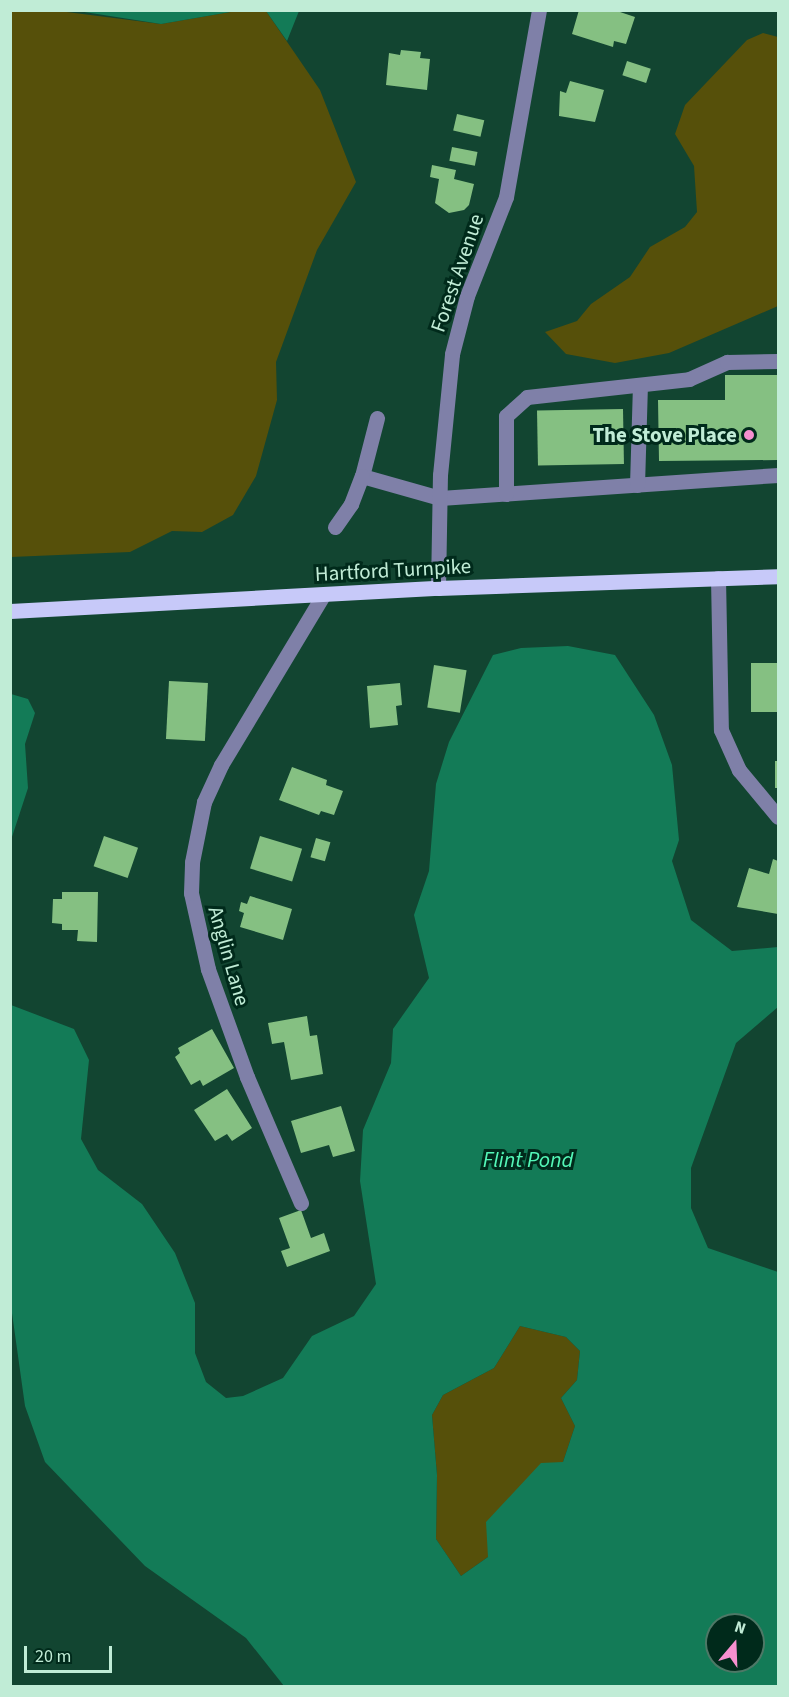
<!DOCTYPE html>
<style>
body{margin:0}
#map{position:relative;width:789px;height:1697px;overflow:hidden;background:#124531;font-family:"Source Sans 3",sans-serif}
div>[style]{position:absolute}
.green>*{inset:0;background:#56500a}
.water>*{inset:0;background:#137b57}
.building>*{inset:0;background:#85c082;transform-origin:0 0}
.minor>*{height:15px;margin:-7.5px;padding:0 7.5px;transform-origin:7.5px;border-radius:7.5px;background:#7f80a8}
.major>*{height:15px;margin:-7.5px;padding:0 7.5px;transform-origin:7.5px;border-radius:7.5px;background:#c7c9f9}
.dots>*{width:16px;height:16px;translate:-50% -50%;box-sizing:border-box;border:3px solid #002a1b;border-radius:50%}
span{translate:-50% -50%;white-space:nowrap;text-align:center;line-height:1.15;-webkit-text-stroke:6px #002a1b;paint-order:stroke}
.street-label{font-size:21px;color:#c0ecd6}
.poi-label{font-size:21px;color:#c0ecd6;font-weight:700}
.right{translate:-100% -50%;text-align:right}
.water-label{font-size:22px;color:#53f7b7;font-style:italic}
.frame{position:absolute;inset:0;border:12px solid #c0ecd6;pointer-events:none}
.north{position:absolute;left:705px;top:1613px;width:60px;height:60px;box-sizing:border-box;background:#002a1b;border:2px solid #4d7866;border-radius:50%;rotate:19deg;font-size:16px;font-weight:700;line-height:24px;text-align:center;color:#c0ecd6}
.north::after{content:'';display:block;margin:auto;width:21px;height:27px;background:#f690cf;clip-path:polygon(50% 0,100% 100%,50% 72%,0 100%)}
.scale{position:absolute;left:24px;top:1646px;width:88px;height:27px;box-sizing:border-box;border:3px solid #c0ecd6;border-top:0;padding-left:8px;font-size:18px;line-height:21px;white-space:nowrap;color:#c0ecd6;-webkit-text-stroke:4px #002a1b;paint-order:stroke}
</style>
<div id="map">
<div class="green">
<div style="clip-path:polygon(11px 11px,59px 11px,161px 24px,236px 11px,266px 11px,320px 90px,356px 182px,317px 250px,276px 362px,277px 400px,256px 476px,233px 515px,202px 532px,172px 531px,130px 552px,11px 557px)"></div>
<div style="clip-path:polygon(763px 33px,778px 37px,778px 306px,669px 353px,615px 363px,566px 354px,545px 332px,577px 321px,591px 304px,630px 277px,650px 247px,685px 227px,697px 212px,694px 166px,675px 134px,685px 105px,747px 40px)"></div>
<div style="clip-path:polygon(520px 1326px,566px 1337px,580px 1351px,577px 1380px,561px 1398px,575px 1426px,563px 1462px,488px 1557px,461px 1576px,436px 1539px,437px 1475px,432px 1415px,443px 1395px,494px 1368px)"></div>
</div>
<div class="water">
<div style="clip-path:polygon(78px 11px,236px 11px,161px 24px)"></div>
<div style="clip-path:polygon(266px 11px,299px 11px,287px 41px)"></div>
<div style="clip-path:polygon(evenodd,568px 646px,615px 655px,654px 715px,672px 765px,679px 840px,672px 861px,691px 920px,732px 951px,778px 947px,778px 1007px,736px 1043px,691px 1168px,691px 1208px,708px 1248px,778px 1272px,778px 1686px,284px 1686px,246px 1638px,145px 1566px,45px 1462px,25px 1406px,11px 1306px,11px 1005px,74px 1029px,89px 1060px,81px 1139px,98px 1170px,142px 1204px,175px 1253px,195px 1303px,195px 1353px,206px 1382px,226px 1398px,243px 1396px,283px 1378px,312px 1336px,354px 1316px,376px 1284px,360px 1181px,363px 1130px,391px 1063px,393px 1029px,429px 978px,414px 915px,429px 871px,436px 784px,449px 742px,493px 655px,521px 648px,568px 646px,520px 1326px,566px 1337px,580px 1351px,577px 1380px,561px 1398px,575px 1426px,563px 1462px,541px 1463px,486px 1522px,488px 1557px,461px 1576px,436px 1539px,437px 1475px,432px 1415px,443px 1395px,494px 1368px,520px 1326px,568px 646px,717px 1625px,753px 1625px,753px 1661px,717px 1661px,717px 1625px)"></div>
<div style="clip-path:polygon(11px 694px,28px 699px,35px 713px,25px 744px,28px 788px,11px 840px)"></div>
</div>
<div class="building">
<div style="clip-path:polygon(579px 10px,614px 10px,635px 17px,626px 44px,614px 41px,613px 47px,572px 34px)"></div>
<div style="clip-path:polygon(401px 50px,421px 52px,420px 58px,430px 59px,427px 90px,386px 85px,389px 53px,400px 55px)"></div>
<div style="left:627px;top:61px;width:25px;height:15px;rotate:18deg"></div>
<div style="clip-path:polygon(570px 81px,604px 90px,595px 122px,559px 116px,560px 91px,566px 93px)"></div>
<div style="left:457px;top:114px;width:28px;height:17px;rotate:13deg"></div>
<div style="left:452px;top:147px;width:26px;height:14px;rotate:11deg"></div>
<div style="clip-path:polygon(432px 165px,456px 170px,454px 179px,474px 184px,469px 205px,464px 210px,449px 213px,435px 203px,439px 179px,430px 177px)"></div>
<div style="clip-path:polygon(725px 375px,778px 375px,778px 460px,659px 461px,658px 400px,725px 400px)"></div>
<div style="left:623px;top:409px;width:55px;height:86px;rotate:89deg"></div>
<div style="left:778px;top:663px;width:49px;height:27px;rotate:90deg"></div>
<div style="left:434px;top:665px;width:33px;height:43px;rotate:9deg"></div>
<div style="left:169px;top:681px;width:39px;height:58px;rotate:3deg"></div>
<div style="clip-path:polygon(400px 683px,402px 705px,396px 706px,398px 725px,370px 728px,367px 686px)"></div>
<div style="left:775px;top:761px;width:3px;height:27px"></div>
<div style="clip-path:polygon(292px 767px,327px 780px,326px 785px,343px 791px,334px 815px,321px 811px,319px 815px,279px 800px)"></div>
<div style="left:104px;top:836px;width:36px;height:32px;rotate:19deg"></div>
<div style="left:260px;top:836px;width:44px;height:34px;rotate:17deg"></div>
<div style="left:316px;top:838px;width:15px;height:20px;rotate:16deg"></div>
<div style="clip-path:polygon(773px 859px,778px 861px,778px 914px,737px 907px,749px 868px,769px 874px)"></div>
<div style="clip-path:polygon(62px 892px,98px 892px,97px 942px,77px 941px,78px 930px,62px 930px,62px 924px,52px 923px,53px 899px,62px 899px)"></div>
<div style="clip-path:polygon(250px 896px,292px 909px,283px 940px,240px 927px,244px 913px,239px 911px,241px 902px,247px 904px)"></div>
<div style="clip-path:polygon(307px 1016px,310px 1036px,317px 1035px,323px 1074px,291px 1080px,284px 1042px,272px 1044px,268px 1023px)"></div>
<div style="clip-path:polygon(212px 1029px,234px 1068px,203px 1086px,200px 1080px,191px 1085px,175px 1057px,180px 1053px,178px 1048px)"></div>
<div style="clip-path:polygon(227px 1089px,252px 1128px,232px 1141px,227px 1134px,215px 1141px,194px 1110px)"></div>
<div style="clip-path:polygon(341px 1106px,355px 1151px,333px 1157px,329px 1145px,301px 1153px,291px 1121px)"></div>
<div style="clip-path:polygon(301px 1210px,311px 1238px,324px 1233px,330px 1251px,287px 1267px,281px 1251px,290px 1248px,279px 1218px)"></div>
</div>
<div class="minor">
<div style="left:377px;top:418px;width:60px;rotate:104.5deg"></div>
<div style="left:362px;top:476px;width:81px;rotate:15.8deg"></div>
<div style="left:440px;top:498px;width:339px;rotate:-3.9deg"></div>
<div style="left:637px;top:485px;width:99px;rotate:-88.3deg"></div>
<div style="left:506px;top:494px;width:78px;rotate:-90deg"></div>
<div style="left:506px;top:416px;width:28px;rotate:-42deg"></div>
<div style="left:527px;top:397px;width:163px;rotate:-6.3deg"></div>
<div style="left:689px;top:379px;width:42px;rotate:-24.1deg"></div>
<div style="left:727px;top:362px;width:51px;rotate:-1.1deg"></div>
<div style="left:335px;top:527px;width:28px;rotate:-55deg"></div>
<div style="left:351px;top:504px;width:30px;rotate:-69deg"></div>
<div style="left:718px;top:578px;width:152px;rotate:88.9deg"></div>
<div style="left:721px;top:730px;width:44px;rotate:65.8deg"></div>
<div style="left:739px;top:770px;width:61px;rotate:50.3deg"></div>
<div style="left:438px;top:588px;width:113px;rotate:-89deg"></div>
<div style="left:440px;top:475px;width:122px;rotate:-84.3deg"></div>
<div style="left:452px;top:354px;width:60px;rotate:-75.5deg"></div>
<div style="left:467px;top:296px;width:106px;rotate:-68.5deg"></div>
<div style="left:506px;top:197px;width:190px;rotate:-80deg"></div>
<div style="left:301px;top:1203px;width:137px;rotate:-113.2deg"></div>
<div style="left:247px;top:1077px;width:115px;rotate:-109.9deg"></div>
<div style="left:208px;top:969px;width:78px;rotate:-102.6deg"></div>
<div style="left:191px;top:893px;width:31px;rotate:-88deg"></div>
<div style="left:192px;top:862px;width:61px;rotate:-78.7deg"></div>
<div style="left:204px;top:802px;width:41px;rotate:-65.3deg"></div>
<div style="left:221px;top:765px;width:198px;rotate:-59deg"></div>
</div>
<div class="major">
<div style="left:10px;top:611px;width:429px;rotate:-3.1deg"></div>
<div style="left:438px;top:588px;width:340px;rotate:-2deg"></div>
</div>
<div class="dots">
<div style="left:749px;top:435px;background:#f690cf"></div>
</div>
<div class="street-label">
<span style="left:457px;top:273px;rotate:-71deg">Forest Avenue</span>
<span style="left:393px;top:570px;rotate:-3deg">Hartford Turnpike</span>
<span style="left:229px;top:956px;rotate:74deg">Anglin Lane</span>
</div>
<div class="poi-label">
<span class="right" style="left:737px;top:435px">The Stove Place</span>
</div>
<div class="water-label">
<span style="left:528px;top:1161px">Flint Pond</span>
</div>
<div class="frame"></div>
<div class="north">N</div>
<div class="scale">20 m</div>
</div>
